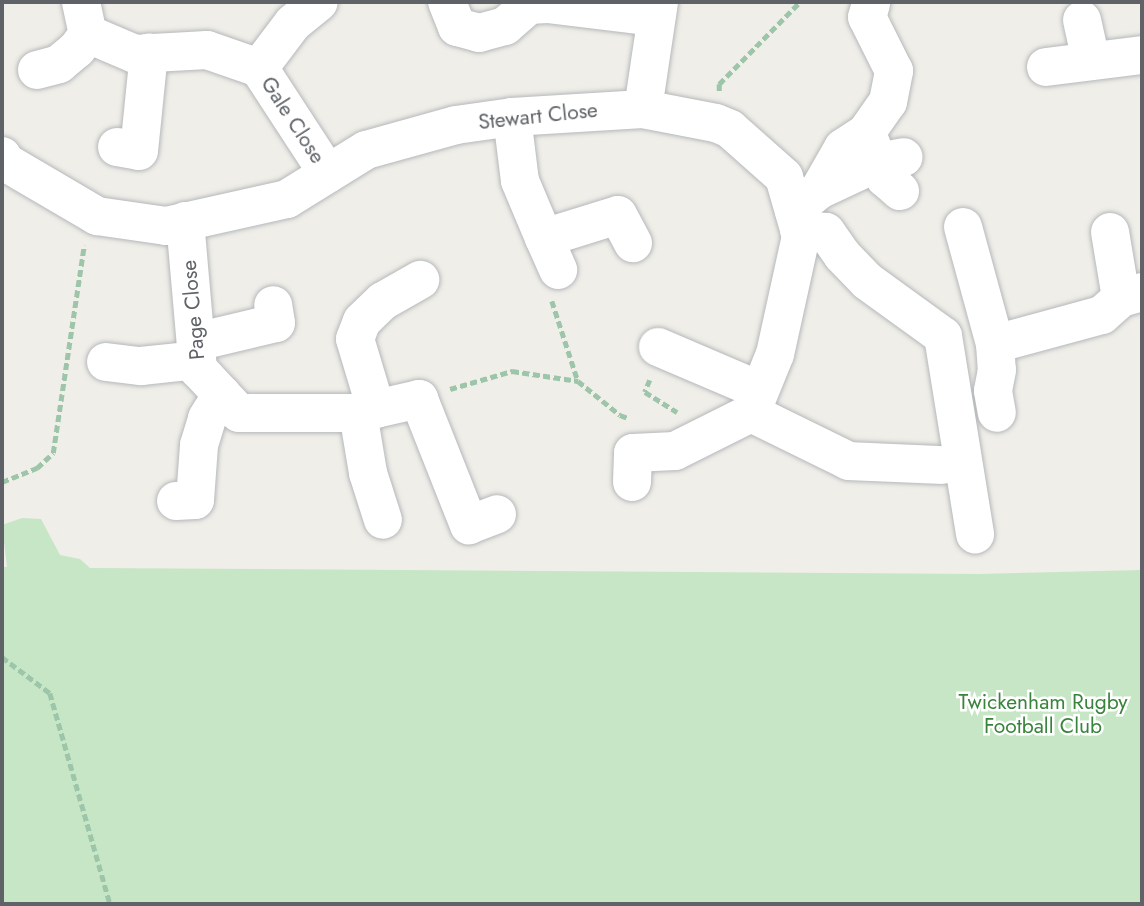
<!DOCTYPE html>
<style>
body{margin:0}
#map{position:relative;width:1144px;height:906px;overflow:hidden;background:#f0eee8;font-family:Jost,sans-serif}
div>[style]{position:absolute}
.green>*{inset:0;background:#c6e6c6}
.path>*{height:4.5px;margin-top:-2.25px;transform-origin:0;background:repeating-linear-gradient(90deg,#9dc5a9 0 7px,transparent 0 10.5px)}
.roads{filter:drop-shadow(0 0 2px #b5b8bb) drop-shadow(0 0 2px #b5b8bb)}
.minor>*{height:38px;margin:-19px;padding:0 19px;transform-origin:19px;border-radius:19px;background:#fff}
span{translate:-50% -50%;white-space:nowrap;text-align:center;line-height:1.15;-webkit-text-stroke:5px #fff;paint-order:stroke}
.street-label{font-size:21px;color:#5f6367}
.park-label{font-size:21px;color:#39843c}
.frame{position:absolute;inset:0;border:4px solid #5f6367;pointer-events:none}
</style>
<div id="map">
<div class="green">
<div style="clip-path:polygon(22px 518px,41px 519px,60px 555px,80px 559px,90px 568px,978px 574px,1142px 570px,1142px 904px,2px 904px,2px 567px,7px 567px,2px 525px)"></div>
</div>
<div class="path">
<div style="left:719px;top:91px;width:7px;rotate:-90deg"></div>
<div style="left:719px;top:84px;width:115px;rotate:-45.4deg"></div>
<div style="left:552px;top:301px;width:84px;rotate:72deg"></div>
<div style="left:650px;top:380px;width:13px;rotate:113deg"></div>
<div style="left:645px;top:392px;width:38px;rotate:32deg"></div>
<div style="left:450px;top:389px;width:65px;rotate:-16.2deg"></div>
<div style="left:512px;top:371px;width:67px;rotate:8.6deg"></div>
<div style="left:578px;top:381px;width:54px;rotate:39deg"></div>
<div style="left:620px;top:415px;width:9px;rotate:21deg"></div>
<div style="left:2px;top:482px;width:38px;rotate:-22deg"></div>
<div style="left:37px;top:468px;width:22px;rotate:-43deg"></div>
<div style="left:53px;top:453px;width:210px;rotate:-81.5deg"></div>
<div style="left:2px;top:657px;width:60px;rotate:36.9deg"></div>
<div style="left:50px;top:693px;width:219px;rotate:74.1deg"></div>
</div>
<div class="roads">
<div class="minor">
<div style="left:81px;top:2px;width:33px;rotate:78deg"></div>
<div style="left:88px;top:34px;width:51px;rotate:23.1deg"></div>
<div style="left:135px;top:54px;width:72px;rotate:-3.2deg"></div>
<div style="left:207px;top:50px;width:55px;rotate:19.1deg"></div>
<div style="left:259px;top:68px;width:126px;rotate:56.9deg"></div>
<div style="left:447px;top:2px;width:27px;rotate:68deg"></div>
<div style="left:457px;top:27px;width:23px;rotate:15deg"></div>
<div style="left:479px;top:33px;width:27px;rotate:-15deg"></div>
<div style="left:505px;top:26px;width:32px;rotate:-41deg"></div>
<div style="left:529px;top:5px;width:18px;rotate:-3deg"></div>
<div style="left:547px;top:4px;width:110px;rotate:6.8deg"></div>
<div style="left:1082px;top:20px;width:42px;rotate:77.6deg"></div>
<div style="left:1046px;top:67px;width:97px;rotate:-7.1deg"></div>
<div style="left:259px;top:68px;width:56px;rotate:-52.9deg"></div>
<div style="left:293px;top:23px;width:33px;rotate:-39deg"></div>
<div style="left:37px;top:70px;width:23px;rotate:-15deg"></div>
<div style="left:59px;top:64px;width:23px;rotate:-40deg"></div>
<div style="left:77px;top:49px;width:19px;rotate:-54deg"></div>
<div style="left:643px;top:109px;width:108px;rotate:-81.5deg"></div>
<div style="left:512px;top:117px;width:64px;rotate:82.9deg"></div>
<div style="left:520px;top:181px;width:62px;rotate:67.2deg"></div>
<div style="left:544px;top:238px;width:77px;rotate:-17.3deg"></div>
<div style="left:618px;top:215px;width:32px;rotate:62deg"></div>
<div style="left:870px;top:141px;width:40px;rotate:68deg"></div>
<div style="left:885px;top:178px;width:20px;rotate:41deg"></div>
<div style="left:117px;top:147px;width:22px;rotate:10deg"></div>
<div style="left:139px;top:151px;width:99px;rotate:-84.2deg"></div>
<div style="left:2px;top:156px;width:7px;rotate:63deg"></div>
<div style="left:5px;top:162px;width:107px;rotate:30.4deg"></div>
<div style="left:97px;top:216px;width:70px;rotate:8.2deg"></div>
<div style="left:166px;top:226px;width:124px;rotate:-12.6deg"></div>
<div style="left:287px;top:199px;width:93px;rotate:-31.8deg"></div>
<div style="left:366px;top:150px;width:93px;rotate:-15.5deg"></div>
<div style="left:456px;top:125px;width:57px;rotate:-8.1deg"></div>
<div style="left:512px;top:117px;width:131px;rotate:-3.5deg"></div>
<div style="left:643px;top:109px;width:74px;rotate:10.9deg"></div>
<div style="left:716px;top:123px;width:15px;rotate:23deg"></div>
<div style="left:730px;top:129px;width:72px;rotate:41.6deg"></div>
<div style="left:784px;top:177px;width:61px;rotate:73.9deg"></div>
<div style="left:801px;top:236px;width:121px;rotate:102.4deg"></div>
<div style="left:775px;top:354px;width:64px;rotate:112.1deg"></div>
<div style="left:751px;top:413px;width:109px;rotate:26.1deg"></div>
<div style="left:849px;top:461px;width:93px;rotate:2.5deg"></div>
<div style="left:819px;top:190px;width:66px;rotate:-25deg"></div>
<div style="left:879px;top:162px;width:25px;rotate:-11deg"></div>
<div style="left:794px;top:211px;width:33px;rotate:-40deg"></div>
<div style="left:819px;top:190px;width:48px;rotate:-60.3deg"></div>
<div style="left:843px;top:148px;width:27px;rotate:-33deg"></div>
<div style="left:866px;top:133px;width:38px;rotate:-55deg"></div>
<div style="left:888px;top:102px;width:32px;rotate:-79deg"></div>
<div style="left:894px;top:71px;width:60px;rotate:-116.6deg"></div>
<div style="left:867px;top:17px;width:14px;rotate:-73deg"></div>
<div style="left:185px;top:221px;width:149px;rotate:85deg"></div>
<div style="left:198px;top:369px;width:60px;rotate:47deg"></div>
<div style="left:239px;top:413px;width:119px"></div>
<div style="left:358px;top:413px;width:63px;rotate:-12.9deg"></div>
<div style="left:419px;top:399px;width:136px;rotate:68.4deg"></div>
<div style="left:469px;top:525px;width:30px;rotate:-21deg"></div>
<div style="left:963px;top:227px;width:121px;rotate:74.7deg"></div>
<div style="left:995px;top:344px;width:111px;rotate:-15.2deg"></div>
<div style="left:1102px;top:315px;width:25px;rotate:-42deg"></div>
<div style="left:799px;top:230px;width:27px;rotate:4deg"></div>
<div style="left:826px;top:232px;width:28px;rotate:55deg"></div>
<div style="left:842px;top:255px;width:36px;rotate:46deg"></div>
<div style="left:867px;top:281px;width:94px;rotate:35.9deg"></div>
<div style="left:943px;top:336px;width:201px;rotate:80.8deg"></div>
<div style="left:1110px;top:232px;width:67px;rotate:80.5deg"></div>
<div style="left:1121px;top:298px;width:22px;rotate:-16deg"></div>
<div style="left:544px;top:238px;width:35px;rotate:66deg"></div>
<div style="left:196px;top:342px;width:82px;rotate:-13.4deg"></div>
<div style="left:276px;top:323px;width:18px;rotate:-99deg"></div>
<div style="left:995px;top:344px;width:26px;rotate:86deg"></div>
<div style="left:997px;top:370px;width:21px;rotate:101deg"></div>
<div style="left:993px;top:391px;width:22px;rotate:80deg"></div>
<div style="left:658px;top:347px;width:110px;rotate:23.1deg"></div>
<div style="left:106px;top:362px;width:35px;rotate:7deg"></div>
<div style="left:141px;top:366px;width:56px;rotate:-6.1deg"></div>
<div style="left:376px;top:409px;width:73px;rotate:-106.7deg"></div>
<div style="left:355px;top:339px;width:19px;rotate:-69deg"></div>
<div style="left:362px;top:321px;width:29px;rotate:-44deg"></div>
<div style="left:383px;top:301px;width:43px;rotate:-29.6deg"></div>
<div style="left:358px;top:413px;width:61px;rotate:80.5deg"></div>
<div style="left:368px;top:473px;width:49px;rotate:72.3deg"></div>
<div style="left:632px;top:482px;width:29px;rotate:-88deg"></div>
<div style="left:633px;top:453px;width:42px;rotate:-2.7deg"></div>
<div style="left:675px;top:451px;width:85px;rotate:-26.6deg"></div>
<div style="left:176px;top:501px;width:19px;rotate:-3deg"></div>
<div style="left:195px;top:500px;width:55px;rotate:-85.8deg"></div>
<div style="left:199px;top:445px;width:28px;rotate:-73deg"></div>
<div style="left:207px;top:418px;width:28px;rotate:-58deg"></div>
</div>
</div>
<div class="street-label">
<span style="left:538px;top:116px;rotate:-6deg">Stewart Close</span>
<span style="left:293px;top:120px;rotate:57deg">Gale Close</span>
<span style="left:193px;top:310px;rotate:-95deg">Page Close</span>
</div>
<div class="park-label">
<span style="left:1043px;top:714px">Twickenham Rugby<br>Football Club</span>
</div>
<div class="frame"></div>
</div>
